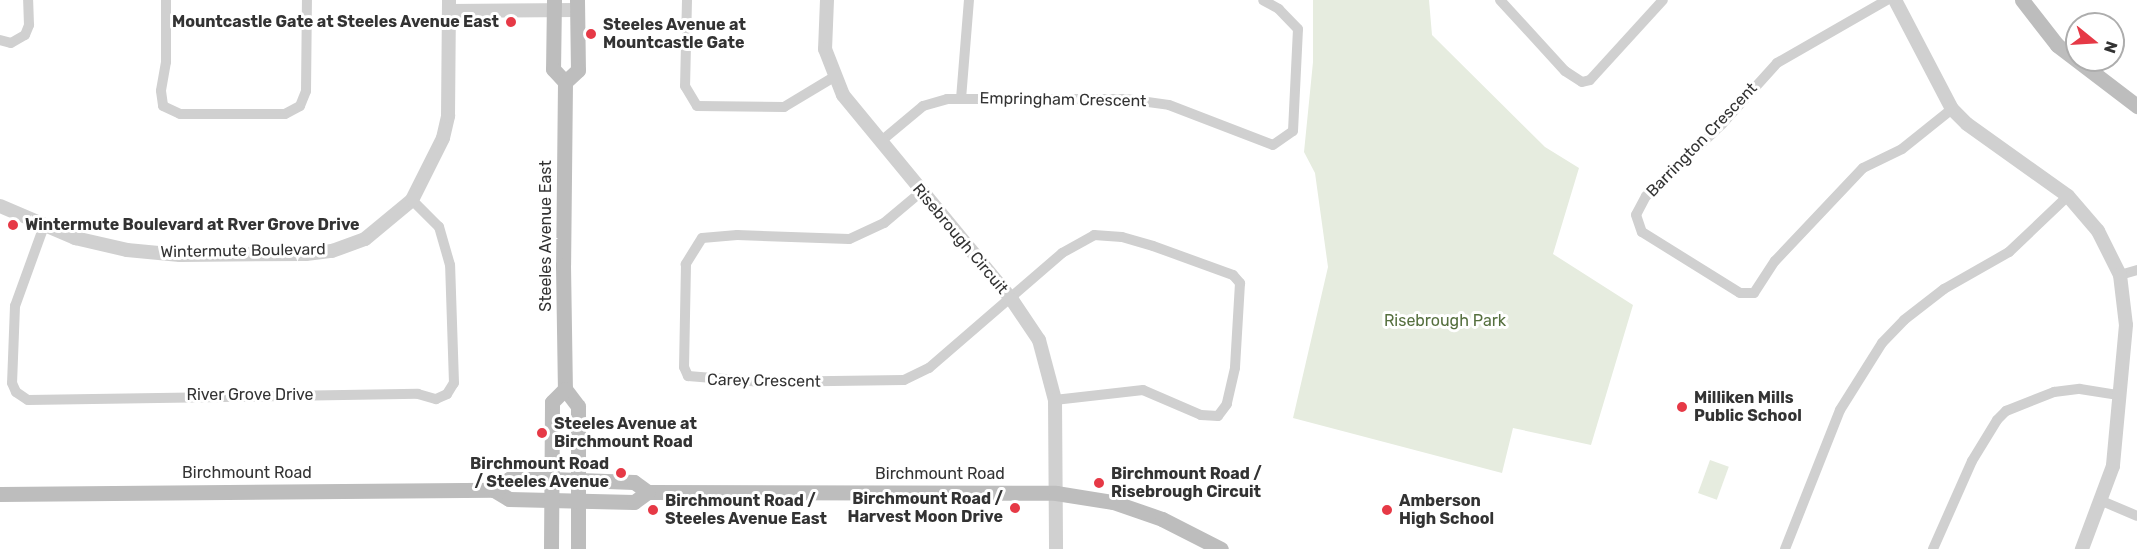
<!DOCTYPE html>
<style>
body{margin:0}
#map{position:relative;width:2137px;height:549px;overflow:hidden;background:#fff;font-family:Rubik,sans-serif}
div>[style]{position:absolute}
.green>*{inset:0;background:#e6ecdf;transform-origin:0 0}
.minor>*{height:10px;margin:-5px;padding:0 5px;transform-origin:5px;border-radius:5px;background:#d0d0d0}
.tertiary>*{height:14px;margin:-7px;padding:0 7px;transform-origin:7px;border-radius:7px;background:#d0d0d0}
.secondary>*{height:15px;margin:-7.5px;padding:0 7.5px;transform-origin:7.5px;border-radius:7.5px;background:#bdbdbd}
.dots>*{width:16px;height:16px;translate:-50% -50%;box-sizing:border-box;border:3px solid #fff;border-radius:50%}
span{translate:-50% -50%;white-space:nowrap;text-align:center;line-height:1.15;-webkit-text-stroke:6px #fff;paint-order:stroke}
.poi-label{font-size:16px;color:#333;font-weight:700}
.right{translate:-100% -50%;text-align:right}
.left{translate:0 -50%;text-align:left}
.street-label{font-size:16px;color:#333}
.park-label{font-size:16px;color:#56703f}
.north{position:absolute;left:2065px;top:12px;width:60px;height:60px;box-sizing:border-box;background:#fff;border:2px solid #adadad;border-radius:50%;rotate:108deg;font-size:16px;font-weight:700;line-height:24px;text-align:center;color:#333}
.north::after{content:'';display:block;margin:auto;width:21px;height:27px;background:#e63946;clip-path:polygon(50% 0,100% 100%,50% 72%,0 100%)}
</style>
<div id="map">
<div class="green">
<div style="clip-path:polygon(1313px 0,1429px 0,1432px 35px,1545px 147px,1579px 168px,1553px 254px,1633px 305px,1591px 445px,1513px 428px,1502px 473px,1293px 418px,1328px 267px,1315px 173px,1304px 152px,1313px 62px)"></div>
<div style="left:1710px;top:460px;width:20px;height:35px;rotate:20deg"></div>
</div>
<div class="minor">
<div style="left:166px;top:0;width:62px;rotate:90deg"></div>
<div style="left:166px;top:62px;width:29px;rotate:100deg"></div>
<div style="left:161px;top:91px;width:15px;rotate:82deg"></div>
<div style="left:163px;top:106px;width:19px;rotate:25deg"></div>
<div style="left:180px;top:114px;width:105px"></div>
<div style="left:285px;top:114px;width:17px;rotate:-28deg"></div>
<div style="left:300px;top:106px;width:16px;rotate:-68deg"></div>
<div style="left:306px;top:91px;width:91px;rotate:-89.4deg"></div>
<div style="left:687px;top:0;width:86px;rotate:91.3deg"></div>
<div style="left:685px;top:86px;width:23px;rotate:59deg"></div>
<div style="left:697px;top:106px;width:87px;rotate:0.7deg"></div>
<div style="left:784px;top:107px;width:58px;rotate:-31deg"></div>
<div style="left:1500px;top:0;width:96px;rotate:47.5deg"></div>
<div style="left:1565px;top:71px;width:20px;rotate:33deg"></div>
<div style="left:1582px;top:82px;width:8px;rotate:-14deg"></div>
<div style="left:1590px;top:80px;width:108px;rotate:-47.6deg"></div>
<div style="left:1887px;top:0;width:127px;rotate:150.2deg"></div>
<div style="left:1777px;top:63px;width:82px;rotate:132deg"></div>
<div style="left:1722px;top:124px;width:105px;rotate:136.5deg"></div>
<div style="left:1646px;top:196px;width:21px;rotate:118deg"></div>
<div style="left:1636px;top:215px;width:18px;rotate:71deg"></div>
<div style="left:1642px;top:232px;width:115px;rotate:31.9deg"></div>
<div style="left:1740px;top:293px;width:14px"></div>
<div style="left:1754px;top:293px;width:38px;rotate:-57deg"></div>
<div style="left:1775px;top:261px;width:128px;rotate:-46.6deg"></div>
<div style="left:1863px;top:168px;width:43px;rotate:-26deg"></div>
<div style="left:1902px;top:149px;width:64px;rotate:-38.7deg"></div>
<div style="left:0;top:40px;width:11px;rotate:15deg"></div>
<div style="left:11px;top:43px;width:16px;rotate:-30deg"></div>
<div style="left:25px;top:35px;width:11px;rotate:-68deg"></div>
<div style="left:29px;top:25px;width:25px;rotate:-92deg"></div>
<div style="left:961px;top:99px;width:99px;rotate:-85.4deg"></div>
<div style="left:880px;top:142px;width:56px;rotate:-39.9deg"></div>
<div style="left:923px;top:106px;width:25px;rotate:-16deg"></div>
<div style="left:947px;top:99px;width:179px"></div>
<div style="left:1126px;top:99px;width:43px;rotate:7.9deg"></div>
<div style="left:1169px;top:105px;width:111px;rotate:21deg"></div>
<div style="left:1273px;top:145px;width:24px;rotate:-35deg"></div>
<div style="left:1293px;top:131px;width:102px;rotate:-87.2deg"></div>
<div style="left:1298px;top:29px;width:28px;rotate:-134deg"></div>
<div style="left:1279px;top:9px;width:18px;rotate:-151deg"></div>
<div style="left:921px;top:192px;width:48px;rotate:140deg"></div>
<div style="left:884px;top:223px;width:38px;rotate:155deg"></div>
<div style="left:849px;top:239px;width:112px;rotate:-178deg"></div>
<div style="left:737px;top:235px;width:35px;rotate:175deg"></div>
<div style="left:702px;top:238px;width:31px;rotate:122deg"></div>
<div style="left:686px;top:264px;width:103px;rotate:91.1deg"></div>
<div style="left:684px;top:367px;width:10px;rotate:66deg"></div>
<div style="left:688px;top:376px;width:74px;rotate:4.6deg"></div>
<div style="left:762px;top:382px;width:142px;rotate:-0.8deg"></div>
<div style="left:904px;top:380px;width:28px;rotate:-26deg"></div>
<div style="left:929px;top:368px;width:176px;rotate:-40.8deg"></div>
<div style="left:1062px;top:253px;width:37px;rotate:-29deg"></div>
<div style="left:1094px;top:235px;width:28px;rotate:4deg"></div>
<div style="left:1122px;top:237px;width:32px;rotate:16deg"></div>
<div style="left:1153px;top:246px;width:85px;rotate:19.9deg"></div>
<div style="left:1233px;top:275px;width:11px;rotate:49deg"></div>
<div style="left:1240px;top:283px;width:85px;rotate:93.4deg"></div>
<div style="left:1235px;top:368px;width:37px;rotate:103deg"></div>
<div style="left:1227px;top:404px;width:15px;rotate:127deg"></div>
<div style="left:1218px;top:416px;width:17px;rotate:-177deg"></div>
<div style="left:1201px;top:415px;width:63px;rotate:-156.7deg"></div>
<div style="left:1143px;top:390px;width:89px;rotate:173.5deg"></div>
<div style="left:44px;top:226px;width:85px;rotate:109.9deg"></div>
<div style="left:15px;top:306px;width:77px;rotate:92.2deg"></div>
<div style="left:12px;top:383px;width:10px;rotate:66deg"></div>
<div style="left:16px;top:392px;width:14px;rotate:34deg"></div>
<div style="left:28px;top:400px;width:390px;rotate:-0.9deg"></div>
<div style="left:418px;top:394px;width:19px;rotate:16deg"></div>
<div style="left:436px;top:399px;width:12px;rotate:-24deg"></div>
<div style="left:447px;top:394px;width:13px;rotate:-58deg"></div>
<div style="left:454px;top:383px;width:118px;rotate:-91.9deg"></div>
<div style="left:450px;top:265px;width:40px;rotate:-106deg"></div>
<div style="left:439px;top:227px;width:38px;rotate:-135deg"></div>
<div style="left:2120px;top:275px;width:18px;rotate:-16deg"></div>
<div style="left:2102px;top:501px;width:38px;rotate:23deg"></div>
<div style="left:1785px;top:549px;width:149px;rotate:-68.4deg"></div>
<div style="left:1840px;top:410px;width:79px;rotate:-57.9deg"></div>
<div style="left:1882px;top:343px;width:32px;rotate:-46deg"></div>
<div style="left:1904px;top:320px;width:51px;rotate:-37.8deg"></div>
<div style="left:1944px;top:289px;width:75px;rotate:-29.6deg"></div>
<div style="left:2009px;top:252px;width:81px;rotate:-43.5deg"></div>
<div style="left:1933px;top:549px;width:96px;rotate:-66.1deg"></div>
<div style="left:1972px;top:461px;width:48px;rotate:-58.6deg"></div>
<div style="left:1997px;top:420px;width:13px;rotate:-45deg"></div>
<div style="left:2006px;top:411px;width:52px;rotate:-21.6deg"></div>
<div style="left:2054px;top:392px;width:26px;rotate:-7deg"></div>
<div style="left:2080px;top:389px;width:39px;rotate:9deg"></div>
</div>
<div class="tertiary">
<div style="left:827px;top:0;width:49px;rotate:92.3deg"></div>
<div style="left:825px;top:49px;width:49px;rotate:68.6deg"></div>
<div style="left:843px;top:95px;width:266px;rotate:50.5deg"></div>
<div style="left:1012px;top:300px;width:48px;rotate:56deg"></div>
<div style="left:1039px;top:340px;width:62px;rotate:75.1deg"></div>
<div style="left:1055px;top:400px;width:149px;rotate:89.6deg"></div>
<div style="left:1895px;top:0;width:123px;rotate:62.4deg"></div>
<div style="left:1952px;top:109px;width:21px;rotate:45deg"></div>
<div style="left:1967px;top:124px;width:124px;rotate:35.5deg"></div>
<div style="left:2068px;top:196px;width:46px;rotate:49.4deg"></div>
<div style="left:2098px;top:231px;width:49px;rotate:63.4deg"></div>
<div style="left:2120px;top:275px;width:50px;rotate:83.2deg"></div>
<div style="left:2126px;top:325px;width:142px;rotate:95.3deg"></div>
<div style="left:2113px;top:466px;width:89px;rotate:110.5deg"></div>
<div style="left:449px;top:11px;width:128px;rotate:-0.4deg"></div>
<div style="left:0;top:206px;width:82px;rotate:23.1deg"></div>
<div style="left:75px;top:238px;width:53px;rotate:13deg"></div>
<div style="left:127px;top:250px;width:53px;rotate:5.4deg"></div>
<div style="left:180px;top:255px;width:126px;rotate:-0.5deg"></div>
<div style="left:306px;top:254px;width:26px;rotate:-7deg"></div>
<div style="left:332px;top:251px;width:35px;rotate:-20deg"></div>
<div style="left:365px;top:239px;width:61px;rotate:-39.7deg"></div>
<div style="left:412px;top:200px;width:69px;rotate:-63.4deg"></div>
<div style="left:443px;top:138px;width:23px;rotate:-77deg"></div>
<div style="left:448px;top:116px;width:116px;rotate:-89.5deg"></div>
</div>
<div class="secondary">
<div style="left:554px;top:0;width:69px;rotate:90.8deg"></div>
<div style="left:553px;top:69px;width:18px;rotate:47deg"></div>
<div style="left:577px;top:0;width:70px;rotate:89.2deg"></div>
<div style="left:578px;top:70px;width:18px;rotate:137deg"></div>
<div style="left:565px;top:82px;width:183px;rotate:90.6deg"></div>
<div style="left:563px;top:265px;width:124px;rotate:89.1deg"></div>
<div style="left:565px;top:389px;width:21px;rotate:53deg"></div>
<div style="left:578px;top:406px;width:143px;rotate:90deg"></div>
<div style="left:2022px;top:0;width:57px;rotate:52.1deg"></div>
<div style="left:2057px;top:45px;width:101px;rotate:37.3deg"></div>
<div style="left:494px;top:490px;width:19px;rotate:-36deg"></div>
<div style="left:509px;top:479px;width:43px"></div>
<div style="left:552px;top:479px;width:82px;rotate:2.1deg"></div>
<div style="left:634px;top:482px;width:17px;rotate:36deg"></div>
<div style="left:648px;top:492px;width:408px;rotate:0.1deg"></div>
<div style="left:1056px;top:493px;width:58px;rotate:9deg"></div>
<div style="left:1113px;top:502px;width:52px;rotate:19.1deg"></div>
<div style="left:1162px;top:519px;width:66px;rotate:27deg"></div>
<div style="left:0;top:494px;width:494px;rotate:-0.5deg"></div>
<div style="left:494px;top:490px;width:17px;rotate:31deg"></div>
<div style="left:509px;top:499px;width:125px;rotate:1.4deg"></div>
<div style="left:634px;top:502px;width:17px;rotate:-36deg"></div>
<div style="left:551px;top:549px;width:147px;rotate:-89.6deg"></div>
<div style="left:552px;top:402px;width:18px;rotate:-45deg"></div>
</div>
<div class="dots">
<div style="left:511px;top:22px;background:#e63946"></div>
<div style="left:591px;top:34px;background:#e63946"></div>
<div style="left:13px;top:225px;background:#e63946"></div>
<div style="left:1682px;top:407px;background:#e63946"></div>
<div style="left:542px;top:433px;background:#e63946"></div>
<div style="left:621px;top:473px;background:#e63946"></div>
<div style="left:1099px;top:483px;background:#e63946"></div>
<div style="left:1015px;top:508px;background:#e63946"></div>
<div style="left:653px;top:510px;background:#e63946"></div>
<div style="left:1387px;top:510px;background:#e63946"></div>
</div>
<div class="poi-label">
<span class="right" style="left:499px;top:22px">Mountcastle Gate at Steeles Avenue East</span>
<span class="left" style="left:603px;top:34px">Steeles Avenue at<br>Mountcastle Gate</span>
<span class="left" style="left:25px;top:225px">Wintermute Boulevard at Rver Grove Drive</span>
<span class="left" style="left:1694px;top:407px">Milliken Mills<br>Public School</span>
<span class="left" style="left:554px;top:433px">Steeles Avenue at<br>Birchmount Road</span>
<span class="right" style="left:609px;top:473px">Birchmount Road<br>/ Steeles Avenue</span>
<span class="left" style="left:1111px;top:483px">Birchmount Road /<br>Risebrough Circuit</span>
<span class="right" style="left:1003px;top:508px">Birchmount Road /<br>Harvest Moon Drive</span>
<span class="left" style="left:665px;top:510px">Birchmount Road /<br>Steeles Avenue East</span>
<span class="left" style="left:1399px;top:510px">Amberson<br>High School</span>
</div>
<div class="street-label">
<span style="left:1063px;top:100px;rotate:1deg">Empringham Crescent</span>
<span style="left:1702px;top:140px;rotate:-46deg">Barrington Crescent</span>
<span style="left:546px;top:236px;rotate:-90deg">Steeles Avenue East</span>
<span style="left:960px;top:239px;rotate:50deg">Risebrough Circuit</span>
<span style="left:243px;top:251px;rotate:-1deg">Wintermute Boulevard</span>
<span style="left:764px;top:381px;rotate:1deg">Carey Crescent</span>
<span style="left:250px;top:395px">River Grove Drive</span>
<span style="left:247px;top:473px">Birchmount Road</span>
<span style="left:940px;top:474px">Birchmount Road</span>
</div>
<div class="park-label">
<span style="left:1445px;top:321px">Risebrough Park</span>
</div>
<div class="north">N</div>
</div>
